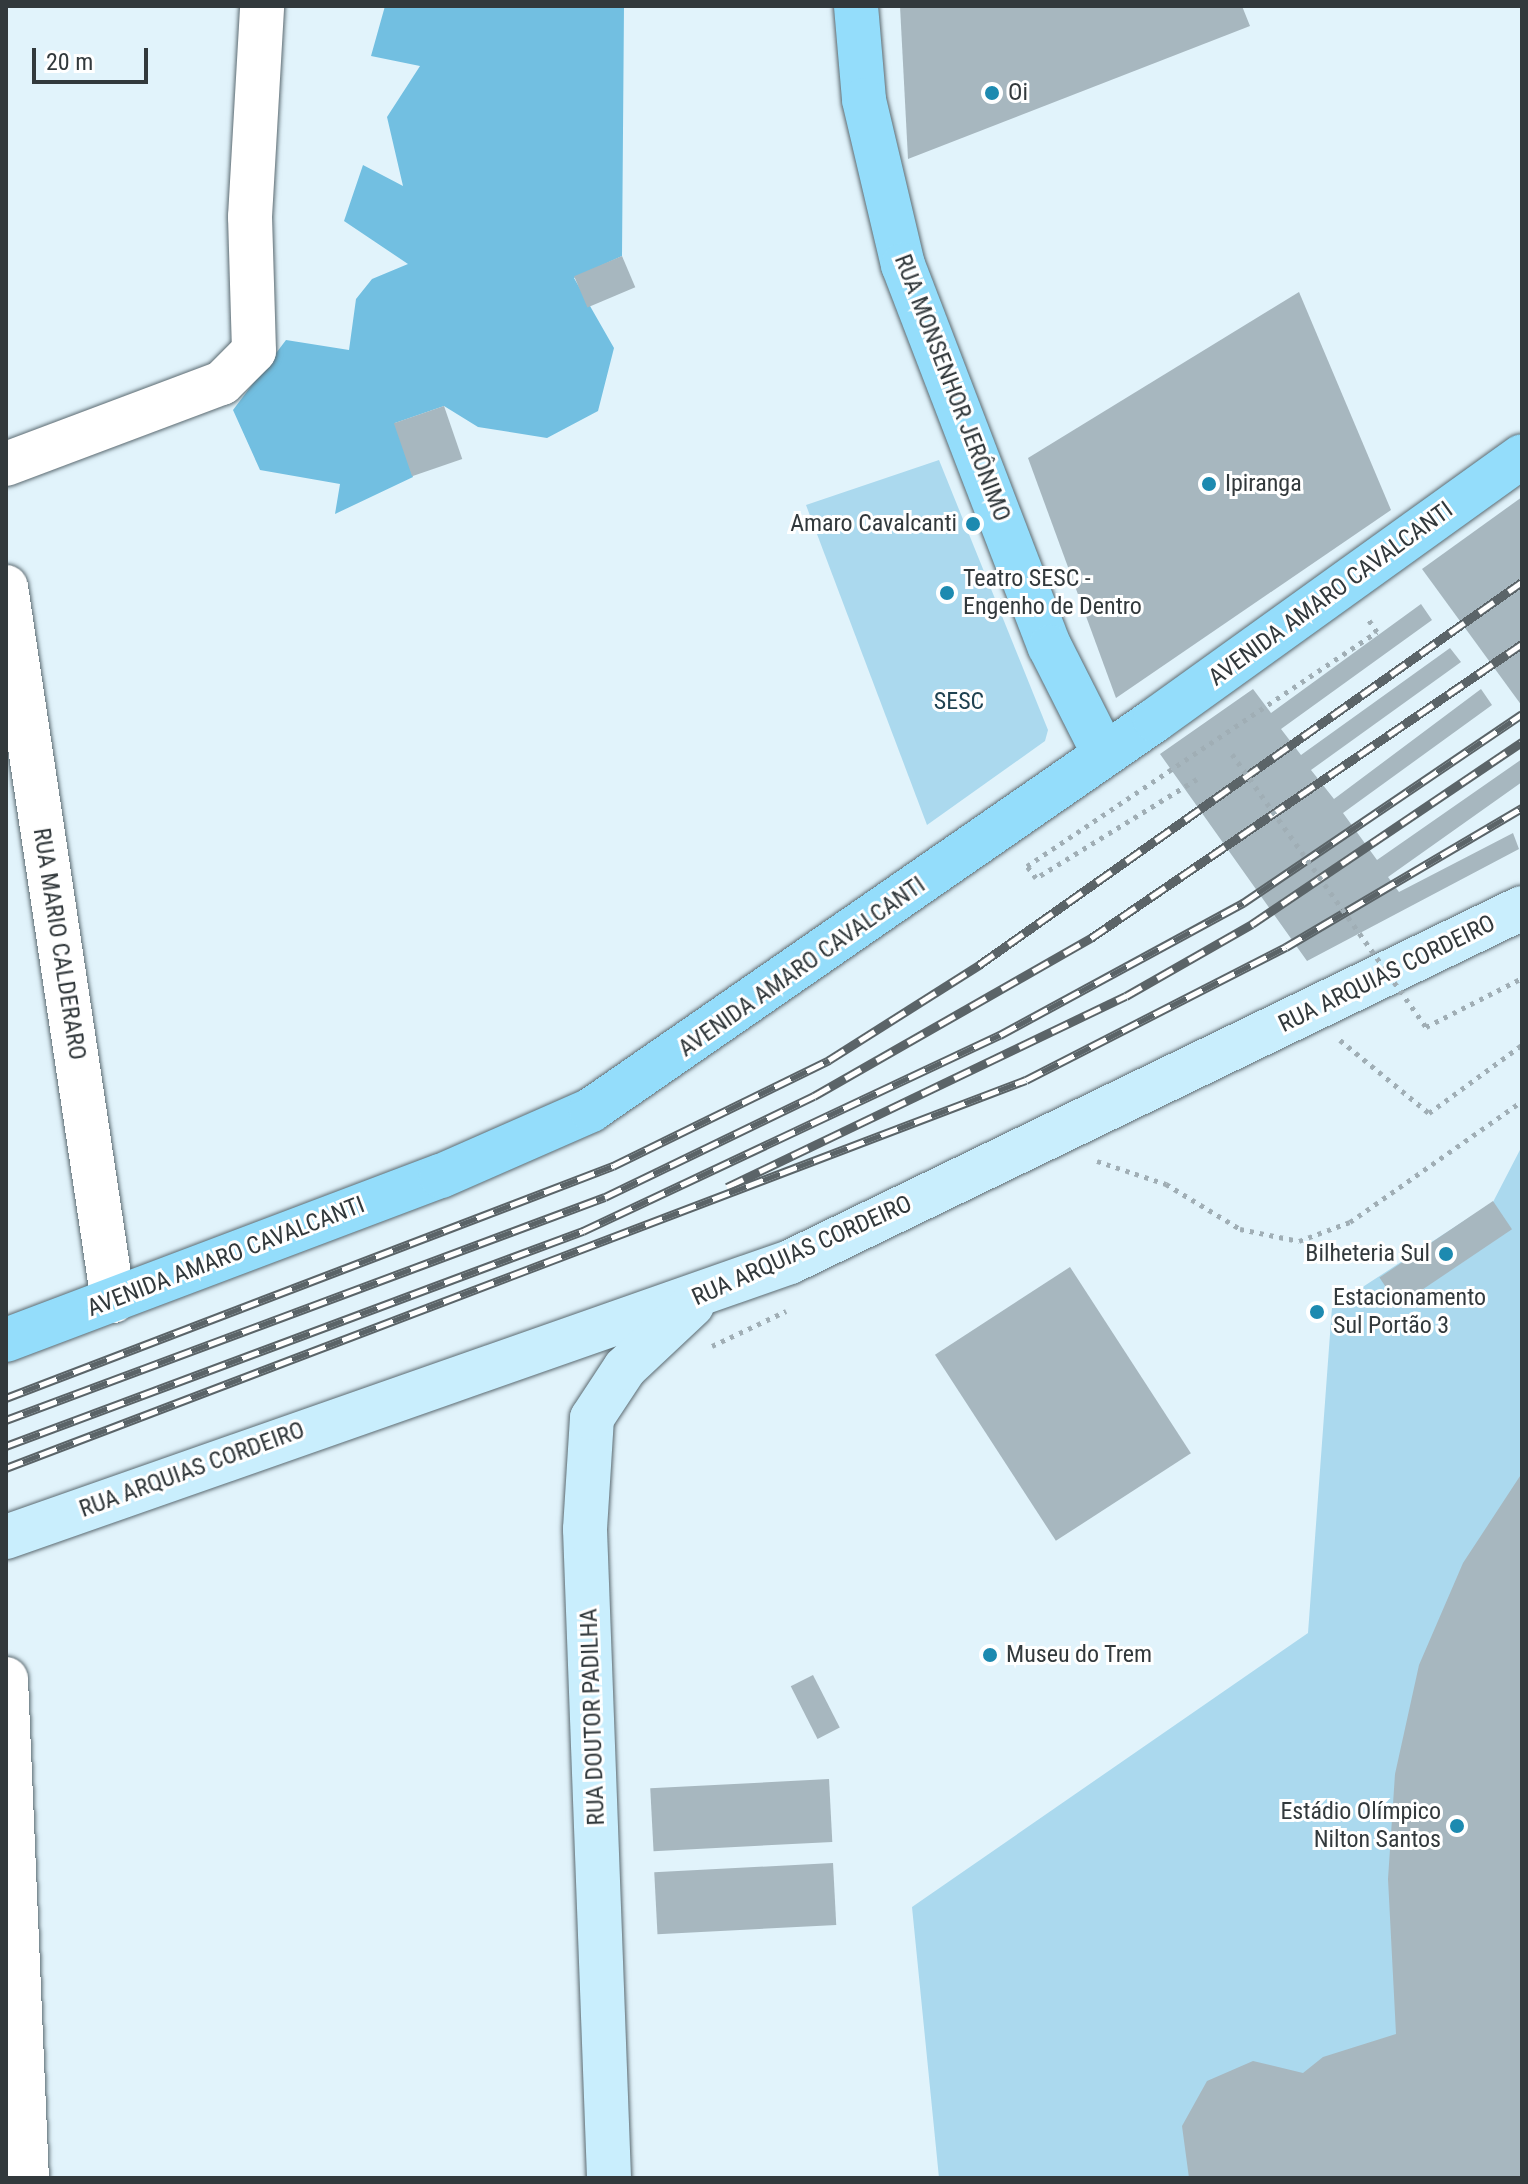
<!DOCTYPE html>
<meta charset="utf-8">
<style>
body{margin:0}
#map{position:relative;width:1528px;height:2184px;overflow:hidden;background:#e1f3fb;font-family:"Roboto Condensed",sans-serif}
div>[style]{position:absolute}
.green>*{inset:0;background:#abd9ee}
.forest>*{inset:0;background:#72bfe1}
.building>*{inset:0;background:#a7b7bf;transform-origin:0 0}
.path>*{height:5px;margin-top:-2.5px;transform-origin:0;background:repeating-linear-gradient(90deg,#a0aeb5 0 4px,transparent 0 10px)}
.roads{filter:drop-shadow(0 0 2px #5b6a71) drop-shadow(0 0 2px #5b6a71)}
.street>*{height:44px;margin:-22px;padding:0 22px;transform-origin:22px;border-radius:22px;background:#fff}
.secondary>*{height:44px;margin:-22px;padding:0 22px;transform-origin:22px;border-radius:22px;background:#c9eefd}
.primary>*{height:44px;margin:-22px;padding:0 22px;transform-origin:22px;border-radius:22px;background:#94ddfb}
.rail>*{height:9px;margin-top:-4.5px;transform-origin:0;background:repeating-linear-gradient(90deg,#fff 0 18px,#5b6468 0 36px);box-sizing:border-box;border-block:2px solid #5b6468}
.path-bridge>*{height:5px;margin-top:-2.5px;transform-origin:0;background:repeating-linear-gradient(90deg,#a0aeb5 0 4px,transparent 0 10px)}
.dots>*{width:22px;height:22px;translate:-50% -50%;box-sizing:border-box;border:4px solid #fff;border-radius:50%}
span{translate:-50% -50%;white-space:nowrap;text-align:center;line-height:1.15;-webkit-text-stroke:6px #fff;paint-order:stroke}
.poi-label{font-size:24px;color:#32393c}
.left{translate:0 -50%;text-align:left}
.right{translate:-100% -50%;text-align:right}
.street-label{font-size:24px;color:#32393c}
.park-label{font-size:24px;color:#1f4251}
.frame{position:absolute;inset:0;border:8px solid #32393c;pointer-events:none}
.scale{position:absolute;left:32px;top:48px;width:116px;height:36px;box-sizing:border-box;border:4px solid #32393c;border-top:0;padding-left:10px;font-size:24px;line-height:28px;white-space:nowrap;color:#32393c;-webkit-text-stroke:6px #fff;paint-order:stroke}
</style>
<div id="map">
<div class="green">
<div style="clip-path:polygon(939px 460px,1048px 730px,1045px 741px,927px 825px,806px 505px)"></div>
<div style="clip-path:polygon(1522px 1146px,1522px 2178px,939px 2178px,912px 1907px,1308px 1633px,1332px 1307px,1493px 1202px)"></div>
</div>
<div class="forest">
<div style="clip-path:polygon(385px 6px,624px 6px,622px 256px,574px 278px,614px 348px,598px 411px,547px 438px,478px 427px,444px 406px,395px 423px,413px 477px,335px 514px,340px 484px,260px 470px,233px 410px,286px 340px,349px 350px,356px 299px,372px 279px,408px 264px,344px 221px,363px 165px,403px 186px,387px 117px,420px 66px,371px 56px)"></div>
</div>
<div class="building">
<div style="clip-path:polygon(900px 6px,1242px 6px,1250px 26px,908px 159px)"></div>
<div style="left:622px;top:256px;width:34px;height:52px;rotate:67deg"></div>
<div style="clip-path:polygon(1299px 292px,1391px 510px,1116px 698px,1028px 458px)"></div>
<div style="left:444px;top:406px;width:56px;height:53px;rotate:71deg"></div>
<div style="clip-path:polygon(1522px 497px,1522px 706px,1422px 569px)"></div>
<div style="clip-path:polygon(1421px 604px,1432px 620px,1281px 729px,1301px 755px,1450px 648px,1461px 662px,1311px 770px,1334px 799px,1481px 689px,1492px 705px,1343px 813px,1377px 860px,1522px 759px,1522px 782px,1388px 877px,1399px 892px,1513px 833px,1519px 849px,1307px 961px,1160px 754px,1253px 689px,1271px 713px)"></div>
<div style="left:1493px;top:1201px;width:34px;height:137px;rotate:56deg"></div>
<div style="left:1070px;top:1267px;width:222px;height:161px;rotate:57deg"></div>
<div style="clip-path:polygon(1522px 1473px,1522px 2178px,1189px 2178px,1182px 2126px,1207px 2081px,1253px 2061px,1303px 2073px,1323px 2057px,1396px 2034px,1388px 1879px,1395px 1774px,1419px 1665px,1463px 1563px)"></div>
<div style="left:813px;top:1675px;width:59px;height:25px;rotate:63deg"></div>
<div style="left:829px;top:1779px;width:63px;height:179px;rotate:87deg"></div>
<div style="left:833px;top:1863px;width:62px;height:179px;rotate:87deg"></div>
</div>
<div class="path">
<div style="left:1197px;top:779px;width:189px;rotate:148.4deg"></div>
<div style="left:1036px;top:878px;width:15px;rotate:-127deg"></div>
<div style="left:1027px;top:866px;width:421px;rotate:-33.8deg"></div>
<div style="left:1377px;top:632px;width:18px;rotate:-124deg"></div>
<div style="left:1426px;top:1027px;width:108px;rotate:-27deg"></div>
<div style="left:1340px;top:1040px;width:115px;rotate:39.4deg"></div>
<div style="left:1429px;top:1113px;width:115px;rotate:-36.2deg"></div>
<div style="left:1097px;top:1161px;width:73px;rotate:18.4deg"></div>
<div style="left:1166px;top:1184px;width:87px;rotate:31.3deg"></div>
<div style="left:1240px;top:1229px;width:60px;rotate:11.5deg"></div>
<div style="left:1299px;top:1241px;width:54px;rotate:-20.4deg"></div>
<div style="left:1350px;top:1222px;width:210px;rotate:-35.1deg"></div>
<div style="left:712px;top:1346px;width:82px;rotate:-25.3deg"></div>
</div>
<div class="roads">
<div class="street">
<div style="left:6px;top:464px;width:231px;rotate:-20.6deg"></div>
<div style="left:222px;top:383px;width:45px;rotate:-45deg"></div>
<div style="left:254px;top:351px;width:134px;rotate:-91.7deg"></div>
<div style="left:250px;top:217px;width:211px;rotate:-86.7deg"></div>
<div style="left:6px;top:587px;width:722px;rotate:81.48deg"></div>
<div style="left:6px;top:1679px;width:499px;rotate:87.6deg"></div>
</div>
<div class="secondary">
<div style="left:6px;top:1537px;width:831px;rotate:-19.33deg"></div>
<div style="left:790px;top:1262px;width:813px;rotate:-25.81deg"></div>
<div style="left:609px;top:2178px;width:649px;rotate:-92.12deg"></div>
<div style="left:585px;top:1529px;width:111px;rotate:-86.4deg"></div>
<div style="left:592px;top:1418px;width:60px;rotate:-56.6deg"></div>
<div style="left:625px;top:1368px;width:92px;rotate:-43.2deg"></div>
</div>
<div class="primary">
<div style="left:856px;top:6px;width:94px;rotate:85.1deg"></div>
<div style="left:864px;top:100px;width:170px;rotate:76.7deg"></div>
<div style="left:903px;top:265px;width:409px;rotate:69deg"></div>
<div style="left:1050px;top:647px;width:120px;rotate:63.2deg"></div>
<div style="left:6px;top:1340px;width:465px;rotate:-20.7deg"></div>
<div style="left:441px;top:1176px;width:164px;rotate:-23.7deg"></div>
<div style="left:591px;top:1110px;width:686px;rotate:-34.66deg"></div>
<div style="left:1155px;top:720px;width:452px;rotate:-35.7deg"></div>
</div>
</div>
<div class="rail">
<div style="left:727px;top:1187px;width:442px;rotate:-25.6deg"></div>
<div style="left:1126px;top:996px;width:145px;rotate:-29.7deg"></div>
<div style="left:1252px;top:924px;width:326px;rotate:-34deg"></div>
<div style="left:6px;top:1398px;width:650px;rotate:-20.92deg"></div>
<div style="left:613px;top:1166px;width:241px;rotate:-26.1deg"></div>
<div style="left:829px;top:1060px;width:178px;rotate:-32.3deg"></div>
<div style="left:979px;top:965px;width:664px;rotate:-35.2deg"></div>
<div style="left:6px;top:1420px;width:639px;rotate:-20.42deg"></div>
<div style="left:605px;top:1197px;width:232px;rotate:-25.8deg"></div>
<div style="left:814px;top:1096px;width:319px;rotate:-29.7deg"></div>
<div style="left:1091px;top:938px;width:522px;rotate:-34.3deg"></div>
<div style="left:6px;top:1446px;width:616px;rotate:-20.44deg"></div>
<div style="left:583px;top:1231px;width:461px;rotate:-25.2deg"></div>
<div style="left:1000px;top:1035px;width:277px;rotate:-28.5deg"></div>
<div style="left:1243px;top:903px;width:337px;rotate:-34.1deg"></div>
<div style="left:6px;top:1468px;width:1091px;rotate:-20.83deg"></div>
<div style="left:1026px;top:1080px;width:292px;rotate:-27.1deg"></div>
<div style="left:1286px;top:947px;width:274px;rotate:-30.5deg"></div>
</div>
<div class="path-bridge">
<div style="left:1232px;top:754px;width:335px;rotate:54.6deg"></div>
</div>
<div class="dots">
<div style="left:992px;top:93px;background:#1d8ab0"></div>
<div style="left:1209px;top:484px;background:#1d8ab0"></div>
<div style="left:973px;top:524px;background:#1d8ab0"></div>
<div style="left:947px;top:593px;background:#1d8ab0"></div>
<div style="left:1446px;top:1254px;background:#1d8ab0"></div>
<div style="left:1317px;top:1312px;background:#1d8ab0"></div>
<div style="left:990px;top:1655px;background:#1d8ab0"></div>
<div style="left:1457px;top:1826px;background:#1d8ab0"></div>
</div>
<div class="poi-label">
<span class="left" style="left:1008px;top:93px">Oi</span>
<span class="left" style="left:1225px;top:484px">Ipiranga</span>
<span class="right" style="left:957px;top:524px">Amaro Cavalcanti</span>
<span class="left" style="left:963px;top:593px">Teatro SESC -<br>Engenho de Dentro</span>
<span class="right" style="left:1430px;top:1254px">Bilheteria Sul</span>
<span class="left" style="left:1333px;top:1312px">Estacionamento<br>Sul Portão 3</span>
<span class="left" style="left:1006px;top:1655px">Museu do Trem</span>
<span class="right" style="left:1441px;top:1826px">Estádio Olímpico<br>Nilton Santos</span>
</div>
<div class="street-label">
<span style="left:952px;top:388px;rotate:69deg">RUA MONSENHOR JERÔNIMO</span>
<span style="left:1331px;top:594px;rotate:-36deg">AVENIDA AMARO CAVALCANTI</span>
<span style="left:59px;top:944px;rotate:81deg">RUA MARIO CALDERARO</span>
<span style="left:802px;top:967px;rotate:-35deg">AVENIDA AMARO CAVALCANTI</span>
<span style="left:1387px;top:974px;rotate:-26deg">RUA ARQUIAS CORDEIRO</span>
<span style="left:802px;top:1251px;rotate:-24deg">RUA ARQUIAS CORDEIRO</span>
<span style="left:226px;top:1257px;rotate:-21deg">AVENIDA AMARO CAVALCANTI</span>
<span style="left:192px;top:1470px;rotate:-20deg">RUA ARQUIAS CORDEIRO</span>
<span style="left:593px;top:1717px;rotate:-92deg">RUA DOUTOR PADILHA</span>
</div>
<div class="park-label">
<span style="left:959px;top:702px">SESC</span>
</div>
<div class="frame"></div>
<div class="scale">20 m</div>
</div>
